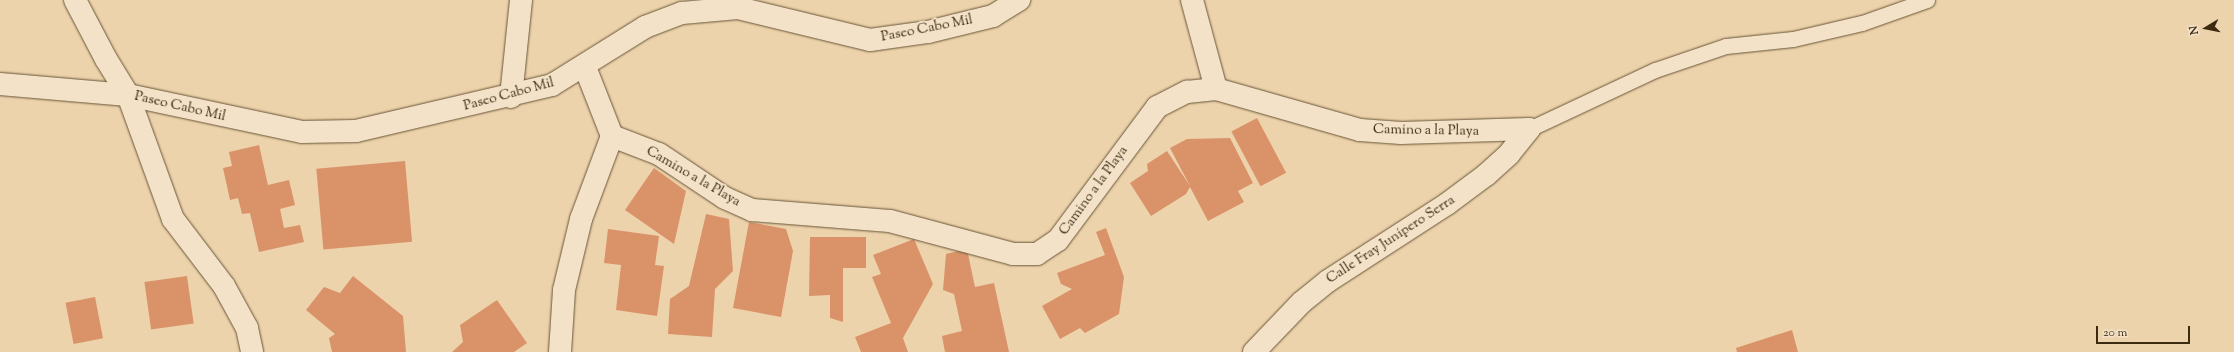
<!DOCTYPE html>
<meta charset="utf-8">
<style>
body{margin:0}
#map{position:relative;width:2234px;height:352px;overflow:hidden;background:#edd3ab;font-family:"Sorts Mill Goudy",serif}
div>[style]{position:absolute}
.building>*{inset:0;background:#da9269;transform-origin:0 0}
.roads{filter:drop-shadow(0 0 1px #685538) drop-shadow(0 0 1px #685538)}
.service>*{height:15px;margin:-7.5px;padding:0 7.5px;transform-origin:7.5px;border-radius:7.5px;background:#f3e2c8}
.minor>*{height:22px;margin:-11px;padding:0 11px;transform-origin:11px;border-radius:11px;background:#f3e2c8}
span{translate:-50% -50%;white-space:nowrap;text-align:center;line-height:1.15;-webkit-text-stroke:4px #f3e2c8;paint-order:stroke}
.street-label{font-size:14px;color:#3c2b11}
.north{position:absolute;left:2186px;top:8px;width:40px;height:40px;-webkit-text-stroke:3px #f3e2c8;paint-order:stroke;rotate:260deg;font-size:11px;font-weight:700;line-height:16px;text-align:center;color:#3c2b11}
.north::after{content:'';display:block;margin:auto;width:14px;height:18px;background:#3c2b11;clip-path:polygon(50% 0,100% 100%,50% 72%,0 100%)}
.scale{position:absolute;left:2096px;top:326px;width:94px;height:18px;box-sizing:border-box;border:2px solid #3c2b11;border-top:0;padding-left:5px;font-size:12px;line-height:14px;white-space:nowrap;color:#3c2b11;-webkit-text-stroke:3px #f3e2c8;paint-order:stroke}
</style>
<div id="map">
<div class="building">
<div style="left:1257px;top:118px;width:62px;height:29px;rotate:62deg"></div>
<div style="clip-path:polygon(1230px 138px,1253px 183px,1238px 191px,1244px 202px,1208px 221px,1190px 187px,1186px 194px,1151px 216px,1130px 183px,1148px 171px,1147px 164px,1167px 151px,1190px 186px,1170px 148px,1187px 139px)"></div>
<div style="clip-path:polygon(259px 145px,268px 185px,289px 180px,295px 205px,280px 209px,284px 228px,300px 225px,304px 242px,259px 252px,250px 213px,242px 214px,238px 198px,230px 200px,223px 168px,232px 166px,229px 152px)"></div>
<div style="left:405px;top:161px;width:81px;height:89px;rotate:85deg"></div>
<div style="clip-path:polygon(654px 168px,686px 191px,674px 244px,625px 210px)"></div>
<div style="clip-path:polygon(706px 214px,729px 219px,733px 271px,715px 289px,712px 337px,668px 334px,670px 299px,689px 286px)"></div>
<div style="clip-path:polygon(749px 222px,786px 229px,793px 251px,781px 317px,733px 308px)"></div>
<div style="clip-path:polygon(1106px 228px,1124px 277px,1119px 314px,1085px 333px,1080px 328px,1060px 339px,1042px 306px,1072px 289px,1061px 284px,1057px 273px,1105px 255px,1096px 232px)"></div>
<div style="clip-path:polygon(608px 229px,659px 236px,655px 265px,664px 266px,657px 316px,616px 310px,621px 265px,604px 263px)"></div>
<div style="clip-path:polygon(810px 237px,866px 237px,866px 268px,843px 268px,843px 322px,830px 318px,830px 295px,809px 296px)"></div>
<div style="clip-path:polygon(914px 239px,933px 284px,903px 338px,908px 352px,861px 352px,855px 337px,891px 323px,872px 277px,881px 274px,873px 255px)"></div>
<div style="clip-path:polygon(967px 249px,975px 287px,994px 283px,1009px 352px,945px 352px,942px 336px,962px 331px,954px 294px,943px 290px,946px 254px)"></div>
<div style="left:187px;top:276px;width:48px;height:43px;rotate:82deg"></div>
<div style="clip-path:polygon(353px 276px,403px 316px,406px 352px,332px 352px,329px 338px,335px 334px,306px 310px,324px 287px,340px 293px)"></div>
<div style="left:95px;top:297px;width:42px;height:30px;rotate:79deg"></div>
<div style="clip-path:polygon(497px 300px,527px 343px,514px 352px,452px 352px,463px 342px,460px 325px)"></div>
<div style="clip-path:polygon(1792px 330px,1798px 352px,1737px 352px,1736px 348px)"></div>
</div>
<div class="roads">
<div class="service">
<div style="left:1529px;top:129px;width:139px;rotate:-25.1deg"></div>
<div style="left:1655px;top:70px;width:75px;rotate:-18.7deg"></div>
<div style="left:1726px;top:46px;width:67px;rotate:-6deg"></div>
<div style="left:1793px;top:39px;width:71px;rotate:-13.1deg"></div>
<div style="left:1862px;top:23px;width:69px;rotate:-19.5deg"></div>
</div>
<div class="minor">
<div style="left:75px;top:0;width:67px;rotate:62.3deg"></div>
<div style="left:106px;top:59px;width:42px;rotate:58.6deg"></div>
<div style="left:128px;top:95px;width:132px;rotate:70.1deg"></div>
<div style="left:173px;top:219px;width:84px;rotate:52.7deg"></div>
<div style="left:224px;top:286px;width:48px;rotate:61.3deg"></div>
<div style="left:247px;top:328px;width:25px;rotate:78deg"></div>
<div style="left:1192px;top:0;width:92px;rotate:74.9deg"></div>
<div style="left:0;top:84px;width:128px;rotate:4.9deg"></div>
<div style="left:128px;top:95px;width:178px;rotate:12deg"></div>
<div style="left:302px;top:132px;width:54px;rotate:-1.1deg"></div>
<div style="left:356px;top:131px;width:201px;rotate:-13.2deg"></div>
<div style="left:552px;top:85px;width:110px;rotate:-31.9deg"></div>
<div style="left:645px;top:27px;width:40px;rotate:-21deg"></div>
<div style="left:682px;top:13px;width:56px;rotate:-5.1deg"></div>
<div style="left:738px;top:8px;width:136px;rotate:13.6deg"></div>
<div style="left:870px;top:40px;width:59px;rotate:-7.9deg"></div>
<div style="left:928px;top:32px;width:67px;rotate:-13.8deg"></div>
<div style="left:993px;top:16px;width:31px;rotate:-32deg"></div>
<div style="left:511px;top:97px;width:98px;rotate:-84.1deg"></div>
<div style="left:612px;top:136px;width:50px;rotate:21deg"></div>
<div style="left:659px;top:154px;width:79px;rotate:33.7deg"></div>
<div style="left:725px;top:198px;width:30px;rotate:24deg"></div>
<div style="left:752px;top:210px;width:138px;rotate:4.6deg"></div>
<div style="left:890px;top:221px;width:127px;rotate:15deg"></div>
<div style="left:1013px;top:254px;width:24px"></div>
<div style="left:1037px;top:254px;width:25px;rotate:-34deg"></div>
<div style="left:1058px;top:240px;width:166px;rotate:-53.3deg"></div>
<div style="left:1157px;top:107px;width:34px;rotate:-27deg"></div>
<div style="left:1187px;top:92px;width:29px;rotate:-6deg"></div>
<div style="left:1216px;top:89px;width:150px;rotate:15.9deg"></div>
<div style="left:1360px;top:130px;width:41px;rotate:4.2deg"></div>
<div style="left:1401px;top:133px;width:128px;rotate:-1.8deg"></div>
<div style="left:560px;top:352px;width:62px;rotate:-86.3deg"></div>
<div style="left:564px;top:290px;width:73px;rotate:-76.5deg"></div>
<div style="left:581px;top:219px;width:89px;rotate:-69.5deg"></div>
<div style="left:612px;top:136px;width:74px;rotate:-111.4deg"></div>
<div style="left:1254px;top:352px;width:69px;rotate:-46.2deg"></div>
<div style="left:1302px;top:302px;width:33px;rotate:-39deg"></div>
<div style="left:1328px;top:281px;width:142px;rotate:-32.9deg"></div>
<div style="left:1447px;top:204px;width:49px;rotate:-36.6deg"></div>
<div style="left:1486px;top:175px;width:31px;rotate:-42deg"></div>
<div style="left:1509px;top:154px;width:32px;rotate:-51deg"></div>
</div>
</div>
<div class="street-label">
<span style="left:927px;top:29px;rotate:-11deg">Paseo Cabo Mil</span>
<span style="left:509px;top:95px;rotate:-15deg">Paseo Cabo Mil</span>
<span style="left:180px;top:107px;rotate:13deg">Paseo Cabo Mil</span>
<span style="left:1426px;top:131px;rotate:1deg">Camino a la Playa</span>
<span style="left:693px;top:177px;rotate:30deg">Camino a la Playa</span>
<span style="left:1094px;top:191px;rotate:-54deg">Camino a la Playa</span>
<span style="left:1391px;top:240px;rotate:-33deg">Calle Fray Junípero Serra</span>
</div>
<div class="north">N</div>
<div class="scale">20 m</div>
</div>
